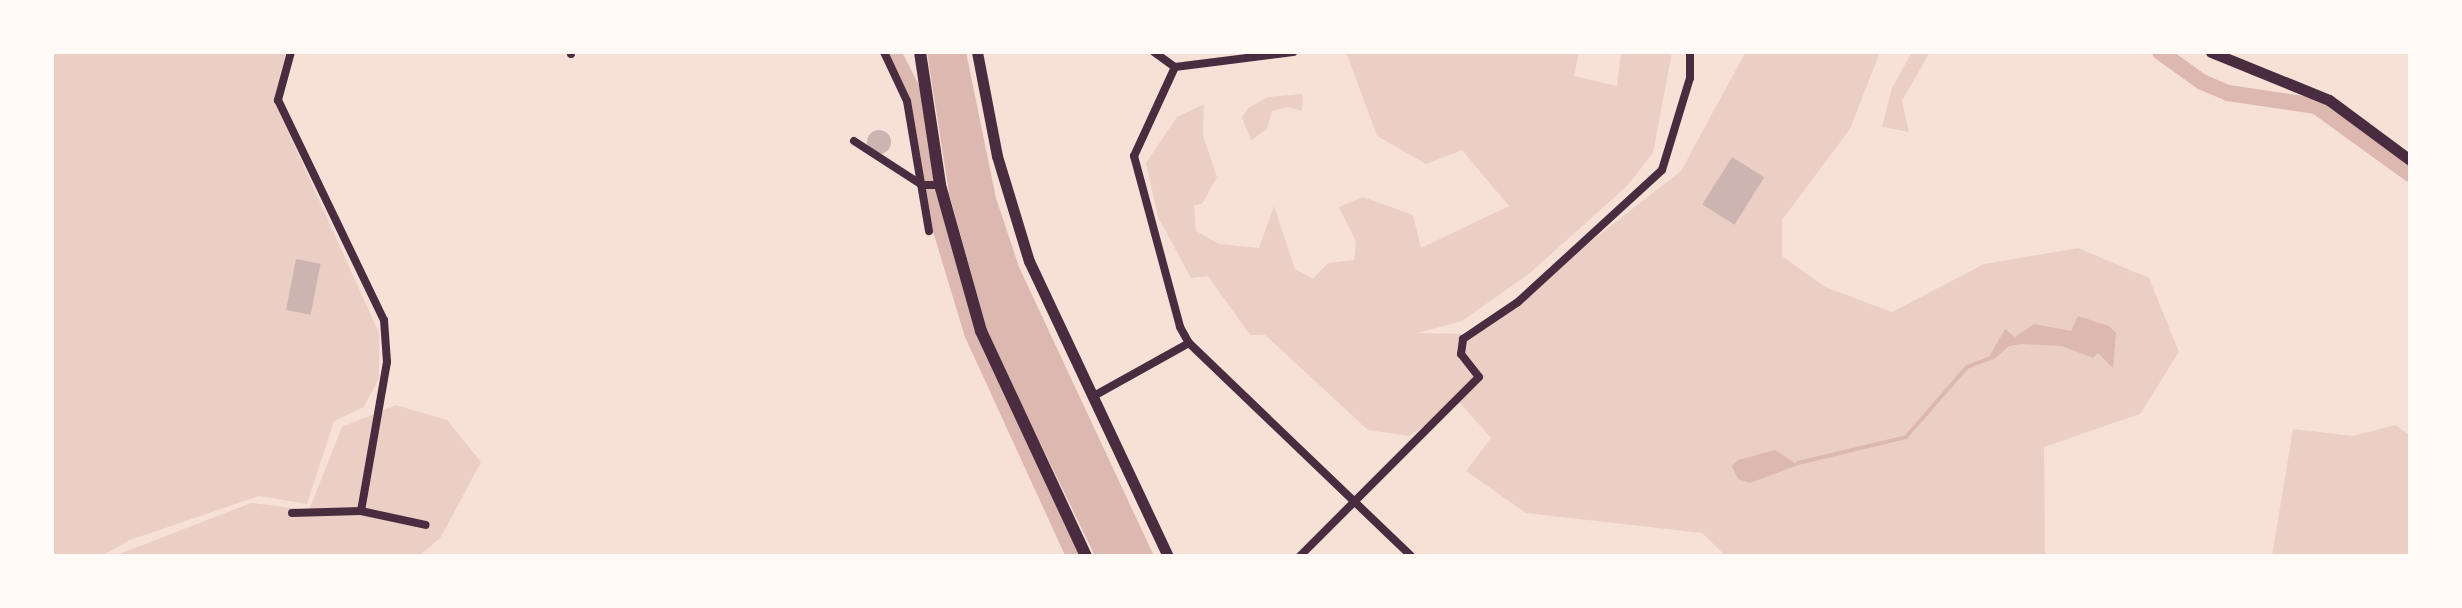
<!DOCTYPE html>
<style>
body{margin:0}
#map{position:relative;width:2462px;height:608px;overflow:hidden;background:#f7e1d7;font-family:"IBM Plex Sans",sans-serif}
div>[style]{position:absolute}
.green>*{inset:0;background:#ebcfc5}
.water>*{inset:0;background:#dcb8b0}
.stream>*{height:4px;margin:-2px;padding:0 2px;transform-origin:2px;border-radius:2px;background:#dcb8b0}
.canal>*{height:16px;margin:-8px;padding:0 8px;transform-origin:8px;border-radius:8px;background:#dcb8b0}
.building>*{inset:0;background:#ccb4b1;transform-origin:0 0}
.round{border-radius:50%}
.minor>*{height:8px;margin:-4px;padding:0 4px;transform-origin:4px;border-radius:4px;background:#4a2c40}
.tertiary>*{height:11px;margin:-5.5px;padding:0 5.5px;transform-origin:5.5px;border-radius:5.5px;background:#4a2c40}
.secondary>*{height:12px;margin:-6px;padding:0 6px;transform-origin:6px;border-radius:6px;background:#4a2c40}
span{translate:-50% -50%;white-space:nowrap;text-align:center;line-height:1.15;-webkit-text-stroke:7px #fffaf5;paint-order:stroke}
.frame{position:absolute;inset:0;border:54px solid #fffaf5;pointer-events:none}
</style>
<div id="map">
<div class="green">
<div style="clip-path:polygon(52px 52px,286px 52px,274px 100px,379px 333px,379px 378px,364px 407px,334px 421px,307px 504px,259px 496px,130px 540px,101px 556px,52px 556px)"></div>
<div style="clip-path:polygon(1346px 52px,1579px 52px,1574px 76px,1617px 86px,1621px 52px,1672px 52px,1653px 153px,1627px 186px,1529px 274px,1462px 321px,1417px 333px,1472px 334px,1681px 171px,1745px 53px,1880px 52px,1850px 129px,1782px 220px,1782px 256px,1825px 287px,1892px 312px,1984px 264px,2078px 248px,2149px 278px,2179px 352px,2140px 414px,2044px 447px,2045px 556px,1726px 556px,1702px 533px,1526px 513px,1466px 471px,1491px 438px,1460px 403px,1409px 436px,1368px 430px,1265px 335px,1250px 335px,1208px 276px,1191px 278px,1158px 217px,1146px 163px,1177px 117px,1204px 104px,1203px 136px,1217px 177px,1202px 204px,1194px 205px,1196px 231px,1219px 244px,1259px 248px,1274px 206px,1295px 269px,1313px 279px,1328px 263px,1354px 260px,1356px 242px,1339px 207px,1363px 197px,1413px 215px,1421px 248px,1509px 206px,1462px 150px,1426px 164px,1377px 136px)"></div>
<div style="clip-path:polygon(1912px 52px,1930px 52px,1902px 101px,1909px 132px,1882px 127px,1892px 88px)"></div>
<div style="clip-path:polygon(1303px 94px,1302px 111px,1288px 107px,1272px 111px,1267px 129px,1251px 140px,1242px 118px,1248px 108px,1268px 97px)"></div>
<div style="clip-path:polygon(396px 405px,447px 420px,481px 462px,441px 537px,419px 556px,114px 556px,251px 503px,309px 510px,342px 427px)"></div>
<div style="clip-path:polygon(2395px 425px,2410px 435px,2410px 556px,2272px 556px,2293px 429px,2353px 436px)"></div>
</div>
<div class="water">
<div style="clip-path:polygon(927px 52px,966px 52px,996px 198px,1019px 267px,1154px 556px,1095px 556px,989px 337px,949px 193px)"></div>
<div style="clip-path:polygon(2078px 316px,2109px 326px,2116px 333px,2113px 368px,2098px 353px,2093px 358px,2062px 346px,2021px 344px,2009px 346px,1993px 360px,1989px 357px,2005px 329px,2015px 337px,2034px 324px,2071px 331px)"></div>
<div style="clip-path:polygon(1775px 450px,1798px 465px,1750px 483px,1738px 479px,1732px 466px,1738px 460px)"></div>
</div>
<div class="stream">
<div style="left:1798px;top:463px;width:111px;rotate:-13.5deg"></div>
<div style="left:1906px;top:437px;width:93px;rotate:-48.9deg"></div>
<div style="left:1967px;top:367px;width:25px;rotate:-21deg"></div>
</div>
<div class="canal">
<div style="left:893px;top:52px;width:51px;rotate:62.9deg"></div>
<div style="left:916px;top:97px;width:91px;rotate:82.4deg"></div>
<div style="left:928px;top:187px;width:152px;rotate:73.2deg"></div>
<div style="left:972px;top:333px;width:245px;rotate:65.4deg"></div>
<div style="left:2160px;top:52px;width:52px;rotate:35.5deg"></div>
<div style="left:2202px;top:82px;width:28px;rotate:23deg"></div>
<div style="left:2228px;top:93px;width:89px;rotate:8.4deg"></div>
<div style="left:2316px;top:106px;width:116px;rotate:35.9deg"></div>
</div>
<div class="building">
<div class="round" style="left:867px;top:130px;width:24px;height:24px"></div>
<div style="left:1732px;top:157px;width:38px;height:56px;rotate:32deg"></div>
<div style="left:296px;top:259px;width:25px;height:52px;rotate:11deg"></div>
</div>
<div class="minor">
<div style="left:291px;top:52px;width:50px;rotate:105.2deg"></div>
<div style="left:278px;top:100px;width:244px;rotate:64.3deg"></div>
<div style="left:384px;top:320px;width:42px;rotate:85.9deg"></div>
<div style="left:387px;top:362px;width:151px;rotate:99.9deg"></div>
<div style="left:884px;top:52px;width:54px;rotate:64.9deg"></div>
<div style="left:907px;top:101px;width:132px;rotate:80.4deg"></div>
<div style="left:1154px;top:52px;width:26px;rotate:36deg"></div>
<div style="left:1175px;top:67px;width:119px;rotate:-7.2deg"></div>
<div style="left:571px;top:54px;width:2px;rotate:-90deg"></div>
<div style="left:1175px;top:67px;width:98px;rotate:114.7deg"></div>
<div style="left:1134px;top:156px;width:177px;rotate:74.9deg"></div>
<div style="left:1180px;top:327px;width:18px;rotate:61deg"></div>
<div style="left:1189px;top:343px;width:308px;rotate:43.8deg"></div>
<div style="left:854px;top:141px;width:81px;rotate:32.9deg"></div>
<div style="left:922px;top:185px;width:18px"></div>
<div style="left:1092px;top:397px;width:111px;rotate:-29.1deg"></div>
<div style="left:292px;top:513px;width:69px;rotate:-1.7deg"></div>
<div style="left:361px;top:511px;width:66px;rotate:12.2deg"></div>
<div style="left:1300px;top:556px;width:253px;rotate:-45deg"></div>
<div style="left:1479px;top:377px;width:29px;rotate:-128deg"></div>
<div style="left:1461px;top:354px;width:15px;rotate:-82deg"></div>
<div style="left:1463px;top:339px;width:66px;rotate:-33.9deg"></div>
<div style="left:1518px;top:302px;width:195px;rotate:-42.5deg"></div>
<div style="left:1662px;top:170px;width:96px;rotate:-73.1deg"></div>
<div style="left:1690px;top:78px;width:26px;rotate:-90deg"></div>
</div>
<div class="tertiary">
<div style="left:977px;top:52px;width:106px;rotate:79.1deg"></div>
<div style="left:997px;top:156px;width:110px;rotate:73.1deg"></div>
<div style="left:1029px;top:261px;width:326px;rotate:64.8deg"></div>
<div style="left:2211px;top:52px;width:127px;rotate:22.1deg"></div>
<div style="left:2329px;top:100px;width:101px;rotate:36.5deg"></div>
</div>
<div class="secondary">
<div style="left:920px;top:52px;width:134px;rotate:81.4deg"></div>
<div style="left:940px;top:185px;width:152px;rotate:74.3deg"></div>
<div style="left:981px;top:331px;width:248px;rotate:65deg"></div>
</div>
<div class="frame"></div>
</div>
